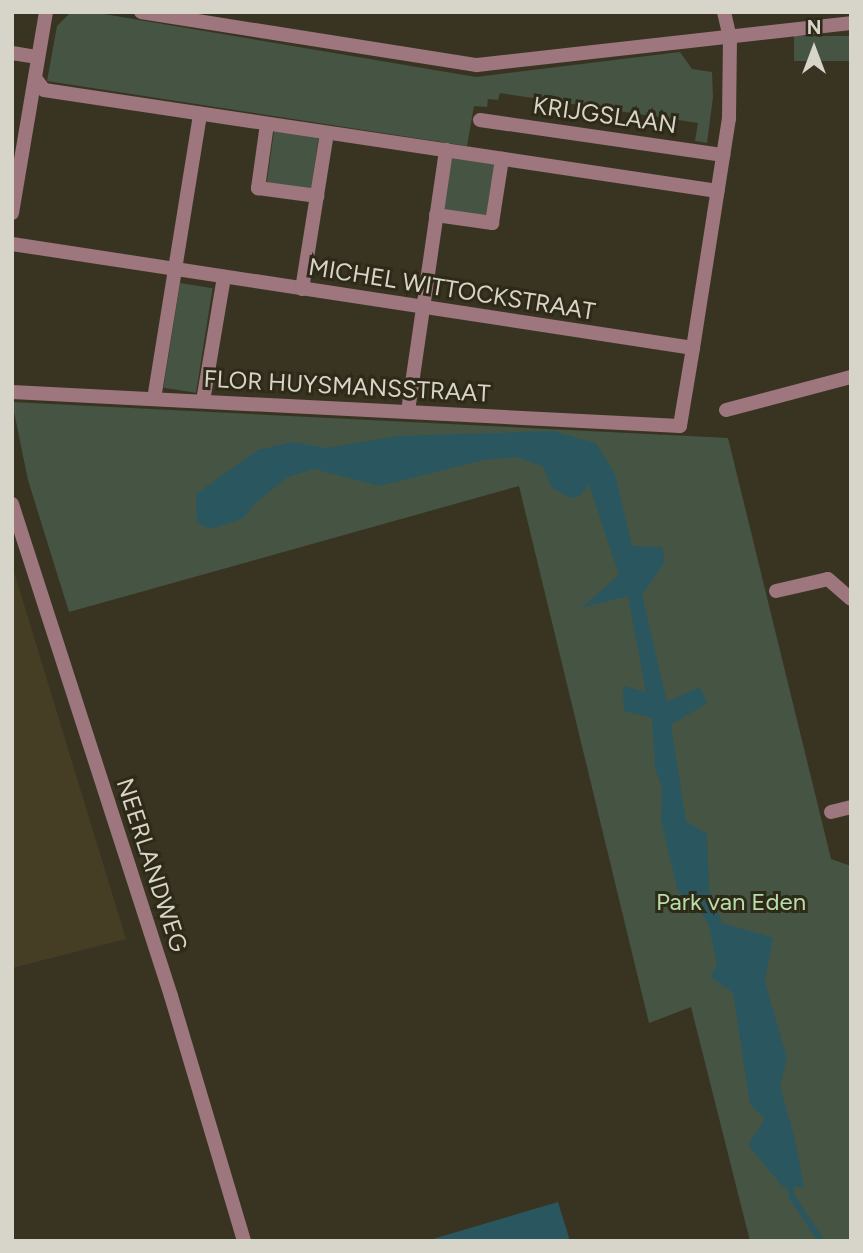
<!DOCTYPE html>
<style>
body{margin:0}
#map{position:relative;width:863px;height:1253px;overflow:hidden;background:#393422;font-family:Figtree,sans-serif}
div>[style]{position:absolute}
.built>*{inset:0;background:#453e25}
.green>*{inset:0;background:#465443;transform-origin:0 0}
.water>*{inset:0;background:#2a575f}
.stream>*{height:6px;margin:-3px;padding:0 3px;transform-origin:3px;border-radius:3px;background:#2a575f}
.pedestrian>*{height:14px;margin:-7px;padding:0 7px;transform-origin:7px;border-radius:7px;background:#9d767e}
.minor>*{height:14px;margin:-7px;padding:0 7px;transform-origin:7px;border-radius:7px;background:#9d767e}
.tertiary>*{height:14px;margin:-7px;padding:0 7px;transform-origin:7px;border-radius:7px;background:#9d767e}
span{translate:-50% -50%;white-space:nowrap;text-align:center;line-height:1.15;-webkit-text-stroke:6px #2f2a18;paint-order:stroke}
.street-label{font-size:24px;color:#d7d4c9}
.park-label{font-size:24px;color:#b6deab}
.frame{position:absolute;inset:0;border:14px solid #d7d4c9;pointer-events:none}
.north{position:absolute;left:779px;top:14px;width:70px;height:70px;-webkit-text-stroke:5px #2f2a18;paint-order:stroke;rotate:0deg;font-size:19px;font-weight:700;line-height:28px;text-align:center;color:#d7d4c9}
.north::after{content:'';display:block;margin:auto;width:24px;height:32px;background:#d7d4c9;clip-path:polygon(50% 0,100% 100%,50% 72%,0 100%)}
</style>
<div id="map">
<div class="built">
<div style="clip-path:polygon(12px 565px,126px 939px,12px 968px)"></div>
</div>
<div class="green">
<div style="clip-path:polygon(92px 12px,476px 77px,680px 52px,692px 69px,712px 72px,713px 97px,707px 143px,695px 141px,698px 123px,500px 93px,498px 100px,488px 99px,487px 107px,474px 106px,467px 146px,47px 81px,57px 26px,69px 14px)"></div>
<div style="left:851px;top:36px;width:25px;height:57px;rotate:90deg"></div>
<div style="left:274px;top:131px;width:45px;height:52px;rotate:8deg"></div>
<div style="left:450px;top:157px;width:46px;height:53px;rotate:9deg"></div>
<div style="left:180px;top:283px;width:33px;height:106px;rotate:9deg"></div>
<div style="clip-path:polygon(12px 402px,728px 438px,831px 859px,851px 866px,851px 1241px,750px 1241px,691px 1007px,649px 1023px,519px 486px,69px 612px,28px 480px)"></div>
</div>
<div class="water">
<div style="clip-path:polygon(553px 431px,596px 443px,615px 474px,632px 546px,662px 547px,665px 562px,642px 595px,667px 702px,700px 687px,707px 703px,671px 725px,686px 821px,707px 834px,709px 890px,722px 923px,773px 938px,765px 982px,787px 1058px,780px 1086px,795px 1140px,804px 1187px,783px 1187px,748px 1145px,765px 1119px,750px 1104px,733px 993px,711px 977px,717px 964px,708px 923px,698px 908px,685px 902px,677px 887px,661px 821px,662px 788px,655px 768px,652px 718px,624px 711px,623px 686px,646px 692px,628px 596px,581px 608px,619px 575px,589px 485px,580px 496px,569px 498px,551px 487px,543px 466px,516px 457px,484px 460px,379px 486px,314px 469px,288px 477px,255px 503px,244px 518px,211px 529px,197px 523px,196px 494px,258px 450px,292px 442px,326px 448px,399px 436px)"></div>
<div style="clip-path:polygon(558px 1202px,570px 1241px,426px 1241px)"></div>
</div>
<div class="stream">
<div style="left:789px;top:1179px;width:18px;rotate:81deg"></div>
<div style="left:792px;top:1197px;width:53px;rotate:56.6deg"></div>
</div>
<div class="pedestrian">
<div style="left:35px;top:78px;width:15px;rotate:53deg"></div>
<div style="left:44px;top:90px;width:681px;rotate:8.53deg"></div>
<div style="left:267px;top:124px;width:65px;rotate:98deg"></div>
<div style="left:258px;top:188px;width:60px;rotate:7.7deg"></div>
<div style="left:436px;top:215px;width:57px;rotate:8.1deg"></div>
<div style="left:492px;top:223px;width:65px;rotate:-81.1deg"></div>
<div style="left:12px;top:244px;width:689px;rotate:8.68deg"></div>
<div style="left:693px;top:348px;width:79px;rotate:99.5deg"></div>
<div style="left:680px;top:426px;width:669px;rotate:-177.09deg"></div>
<div style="left:302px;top:289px;width:158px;rotate:-80.9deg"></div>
<div style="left:154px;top:399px;width:289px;rotate:-80.8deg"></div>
<div style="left:203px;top:401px;width:126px;rotate:-80.4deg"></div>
<div style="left:726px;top:410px;width:129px;rotate:-14.8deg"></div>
<div style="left:408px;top:411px;width:264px;rotate:-81.7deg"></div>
<div style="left:776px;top:591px;width:53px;rotate:-13deg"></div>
<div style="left:828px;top:579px;width:30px;rotate:41deg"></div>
<div style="left:831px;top:812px;width:21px;rotate:-14deg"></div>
</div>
<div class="minor">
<div style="left:12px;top:53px;width:26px;rotate:9deg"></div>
<div style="left:480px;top:120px;width:246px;rotate:8.2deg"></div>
<div style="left:12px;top:213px;width:204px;rotate:-80.4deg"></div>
<div style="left:693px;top:348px;width:232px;rotate:-81.1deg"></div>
<div style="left:729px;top:119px;width:81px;rotate:-89.3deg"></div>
<div style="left:730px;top:38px;width:27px;rotate:-103deg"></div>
<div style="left:12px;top:504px;width:517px;rotate:72.09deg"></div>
<div style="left:171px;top:996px;width:256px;rotate:73.4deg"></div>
</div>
<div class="tertiary">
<div style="left:141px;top:12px;width:340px;rotate:9deg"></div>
<div style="left:477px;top:65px;width:376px;rotate:-6.4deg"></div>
</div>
<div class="street-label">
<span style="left:605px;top:115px;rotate:8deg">KRIJGSLAAN</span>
<span style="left:452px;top:289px;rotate:9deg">MICHEL WITTOCKSTRAAT</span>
<span style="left:347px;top:386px;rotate:3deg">FLOR HUYSMANSSTRAAT</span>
<span style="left:152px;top:865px;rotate:72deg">NEERLANDWEG</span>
</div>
<div class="park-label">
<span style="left:731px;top:902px">Park van Eden</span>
</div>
<div class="frame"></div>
<div class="north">N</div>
</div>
